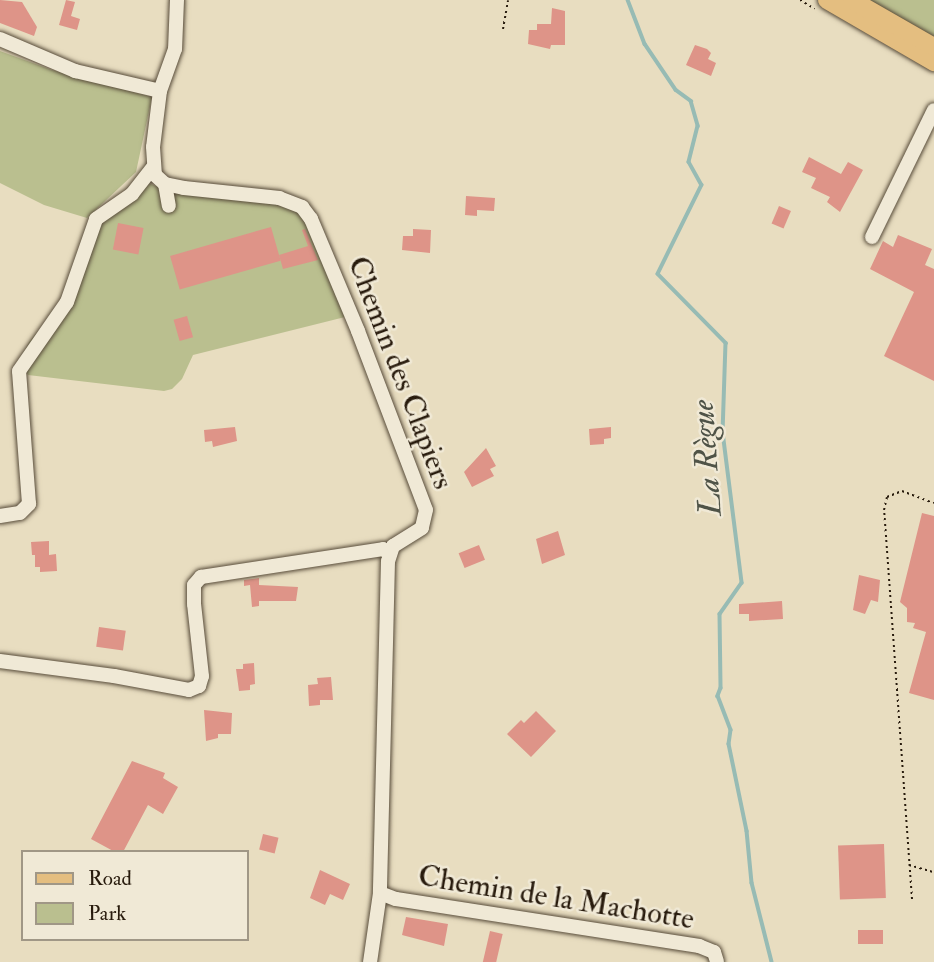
<!DOCTYPE html>
<meta charset="utf-8">
<style>
body{margin:0}
#map{position:relative;width:934px;height:962px;overflow:hidden;background:#e8ddc0;font-family:"IM FELL Double Pica",serif}
div>[style]{position:absolute}
.green>*{inset:0;background:#babf8f}
.stream>*{height:3.5px;margin:-1.75px;padding:0 1.75px;transform-origin:1.75px;border-radius:1.75px;background:#97bbb4}
.building>*{inset:0;background:#de9488;transform-origin:0 0}
.path>*{height:2px;margin-top:-1px;transform-origin:0;background:repeating-linear-gradient(90deg,#281b0d 0 2px,transparent 0 5.5px)}
.roads{filter:drop-shadow(0 0 2px #584c3a) drop-shadow(0 0 2px #584c3a)}
.minor>*{height:14px;margin:-7px;padding:0 7px;transform-origin:7px;border-radius:7px;background:#f0e9d6}
.major>*{height:18px;margin:-9px;padding:0 9px;transform-origin:9px;border-radius:9px;background:#e4be80}
span{translate:-50% -50%;white-space:nowrap;text-align:center;line-height:1.15;-webkit-text-stroke:5px #f0e9d6;paint-order:stroke}
.street-label{font-size:30px;color:#281b0d}
.water-label{font-size:32px;color:#4f5347;font-style:italic}
.legend{position:absolute;left:21px;top:850px;width:228px;height:91px;box-sizing:border-box;background:#f0e9d6;border:2px solid #a09786;margin:0;padding:9px 12px;list-style:none;font-size:21px;color:#281b0d}
.legend li{display:flex;align-items:center;gap:14px;height:35px}
.legend b{width:35px;border:2px solid #a09786}
</style>
<div id="map">
<div class="green">
<div style="clip-path:polygon(867px 0,934px 0,934px 42px)"></div>
<div style="clip-path:polygon(0 51px,52px 70px,152px 97px,136px 172px,87px 218px,44px 205px,0 183px)"></div>
<div style="clip-path:polygon(138px 179px,161px 188px,280px 202px,301px 211px,345px 317px,193px 355px,182px 379px,172px 389px,164px 391px,28px 375px,20px 359px,29px 342px,66px 298px,87px 234px)"></div>
</div>
<div class="stream">
<div style="left:628px;top:0;width:47px;rotate:68.9deg"></div>
<div style="left:645px;top:44px;width:55px;rotate:56deg"></div>
<div style="left:676px;top:90px;width:19px;rotate:36deg"></div>
<div style="left:691px;top:101px;width:26px;rotate:74deg"></div>
<div style="left:698px;top:126px;width:37px;rotate:104deg"></div>
<div style="left:689px;top:162px;width:26px;rotate:61deg"></div>
<div style="left:702px;top:185px;width:99px;rotate:116.3deg"></div>
<div style="left:658px;top:274px;width:97px;rotate:45.4deg"></div>
<div style="left:726px;top:343px;width:89px;rotate:91.9deg"></div>
<div style="left:723px;top:432px;width:152px;rotate:82.8deg"></div>
<div style="left:742px;top:583px;width:38px;rotate:125deg"></div>
<div style="left:720px;top:614px;width:74px;rotate:89.2deg"></div>
<div style="left:721px;top:688px;width:9px;rotate:111deg"></div>
<div style="left:718px;top:696px;width:36px;rotate:69deg"></div>
<div style="left:731px;top:730px;width:14px;rotate:98deg"></div>
<div style="left:729px;top:744px;width:89px;rotate:78.3deg"></div>
<div style="left:747px;top:831px;width:52px;rotate:84.5deg"></div>
<div style="left:752px;top:883px;width:81px;rotate:75.8deg"></div>
</div>
<div class="building">
<div style="clip-path:polygon(0 0,22px 2px,37px 27px,34px 36px,0 23px)"></div>
<div style="clip-path:polygon(66px 0,75px 2px,71px 16px,80px 19px,77px 30px,59px 25px)"></div>
<div style="clip-path:polygon(552px 8px,565px 11px,565px 45px,551px 45px,550px 49px,528px 44px,529px 30px,537px 30px,537px 24px,551px 24px)"></div>
<div style="clip-path:polygon(695px 45px,707px 49px,711px 53px,708px 59px,716px 63px,711px 76px,686px 65px)"></div>
<div style="clip-path:polygon(809px 157px,841px 174px,848px 162px,863px 170px,840px 212px,827px 202px,830px 197px,811px 188px,816px 178px,802px 172px)"></div>
<div style="clip-path:polygon(466px 196px,495px 198px,494px 211px,477px 210px,477px 216px,465px 215px)"></div>
<div style="left:779px;top:206px;width:13px;height:19px;rotate:23deg"></div>
<div style="left:118px;top:223px;width:26px;height:27px;rotate:11deg"></div>
<div style="left:271px;top:227px;width:35px;height:105px;rotate:74deg"></div>
<div style="clip-path:polygon(305px 229px,318px 260px,283px 269px,279px 255px,308px 246px,302px 230px)"></div>
<div style="clip-path:polygon(413px 229px,431px 230px,430px 253px,402px 250px,403px 236px,413px 236px)"></div>
<div style="clip-path:polygon(898px 235px,932px 249px,925px 265px,934px 269px,934px 381px,884px 356px,914px 292px,870px 269px,883px 241px,893px 247px)"></div>
<div style="left:187px;top:316px;width:22px;height:14px;rotate:74deg"></div>
<div style="clip-path:polygon(235px 427px,237px 441px,213px 447px,212px 441px,205px 442px,204px 430px)"></div>
<div style="clip-path:polygon(611px 427px,611px 438px,604px 439px,604px 444px,590px 445px,589px 429px)"></div>
<div style="clip-path:polygon(486px 448px,496px 466px,490px 469px,494px 476px,472px 487px,464px 472px)"></div>
<div style="clip-path:polygon(922px 513px,934px 516px,934px 700px,909px 693px,926px 632px,913px 628px,915px 623px,907px 622px,907px 608px,900px 602px)"></div>
<div style="clip-path:polygon(558px 531px,565px 555px,542px 564px,536px 539px)"></div>
<div style="clip-path:polygon(49px 541px,49px 555px,56px 554px,57px 571px,40px 572px,40px 567px,35px 567px,35px 555px,32px 555px,31px 542px)"></div>
<div style="left:479px;top:545px;width:16px;height:22px;rotate:68deg"></div>
<div style="clip-path:polygon(859px 575px,880px 580px,878px 602px,871px 600px,865px 614px,853px 610px)"></div>
<div style="clip-path:polygon(259px 578px,259px 585px,298px 587px,296px 601px,259px 601px,259px 592px,259px 606px,252px 607px,250px 585px,244px 586px,244px 580px)"></div>
<div style="clip-path:polygon(782px 601px,783px 619px,749px 621px,749px 614px,739px 614px,739px 604px)"></div>
<div style="left:99px;top:627px;width:27px;height:20px;rotate:8deg"></div>
<div style="clip-path:polygon(254px 663px,255px 684px,250px 685px,250px 690px,239px 691px,236px 669px,243px 669px,243px 664px)"></div>
<div style="clip-path:polygon(331px 677px,333px 700px,320px 700px,320px 705px,309px 706px,308px 685px,318px 684px,317px 678px)"></div>
<div style="clip-path:polygon(204px 710px,232px 713px,231px 734px,218px 734px,218px 738px,206px 741px)"></div>
<div style="clip-path:polygon(536px 711px,556px 731px,531px 757px,507px 734px,521px 720px,524px 723px)"></div>
<div style="clip-path:polygon(132px 761px,165px 773px,163px 778px,178px 787px,163px 814px,148px 805px,123px 852px,115px 852px,91px 839px)"></div>
<div style="left:263px;top:834px;width:16px;height:16px;rotate:14deg"></div>
<div style="left:884px;top:844px;width:54px;height:46px;rotate:88deg"></div>
<div style="clip-path:polygon(320px 870px,350px 884px,343px 900px,330px 894px,325px 905px,310px 898px)"></div>
<div style="clip-path:polygon(406px 917px,448px 924px,444px 946px,402px 935px)"></div>
<div style="left:858px;top:930px;width:25px;height:14px"></div>
<div style="left:490px;top:931px;width:13px;height:32px;rotate:13deg"></div>
</div>
<div class="path">
<div style="left:800px;top:0;width:17px;rotate:31deg"></div>
<div style="left:503px;top:29px;width:29px;rotate:-80deg"></div>
<div style="left:909px;top:865px;width:26px;rotate:16deg"></div>
<div style="left:912px;top:899px;width:390px;rotate:-94.1deg"></div>
<div style="left:884px;top:510px;width:13px;rotate:-77deg"></div>
<div style="left:887px;top:497px;width:16px;rotate:-22deg"></div>
<div style="left:902px;top:491px;width:34px;rotate:21deg"></div>
</div>
<div class="roads">
<div class="minor">
<div style="left:177px;top:0;width:49px;rotate:92.3deg"></div>
<div style="left:175px;top:49px;width:45px;rotate:109.7deg"></div>
<div style="left:160px;top:91px;width:56px;rotate:97.1deg"></div>
<div style="left:153px;top:147px;width:28px;rotate:86deg"></div>
<div style="left:155px;top:175px;width:13px;rotate:42deg"></div>
<div style="left:165px;top:184px;width:19px;rotate:12deg"></div>
<div style="left:184px;top:188px;width:96px;rotate:6deg"></div>
<div style="left:279px;top:198px;width:25px;rotate:21deg"></div>
<div style="left:302px;top:207px;width:15px;rotate:53deg"></div>
<div style="left:311px;top:219px;width:121px;rotate:67.2deg"></div>
<div style="left:358px;top:331px;width:191px;rotate:69.2deg"></div>
<div style="left:426px;top:510px;width:18px;rotate:103deg"></div>
<div style="left:422px;top:528px;width:34px;rotate:148deg"></div>
<div style="left:393px;top:546px;width:16px;rotate:108deg"></div>
<div style="left:388px;top:561px;width:332px;rotate:91.4deg"></div>
<div style="left:380px;top:893px;width:70px;rotate:98.2deg"></div>
<div style="left:0;top:39px;width:82px;rotate:23.1deg"></div>
<div style="left:75px;top:71px;width:87px;rotate:13.2deg"></div>
<div style="left:165px;top:184px;width:22px;rotate:80deg"></div>
<div style="left:872px;top:237px;width:141px;rotate:-64deg"></div>
<div style="left:0;top:516px;width:20px;rotate:-9deg"></div>
<div style="left:20px;top:513px;width:13px;rotate:-45deg"></div>
<div style="left:29px;top:504px;width:133px;rotate:-94.3deg"></div>
<div style="left:19px;top:371px;width:84px;rotate:-55.2deg"></div>
<div style="left:67px;top:302px;width:88px;rotate:-70.7deg"></div>
<div style="left:96px;top:219px;width:44px;rotate:-34.8deg"></div>
<div style="left:132px;top:194px;width:34px;rotate:-52deg"></div>
<div style="left:0;top:661px;width:115px;rotate:7.5deg"></div>
<div style="left:114px;top:676px;width:76px;rotate:10.6deg"></div>
<div style="left:189px;top:690px;width:11px;rotate:-22deg"></div>
<div style="left:199px;top:686px;width:10px;rotate:-73deg"></div>
<div style="left:202px;top:676px;width:72px;rotate:-96.3deg"></div>
<div style="left:194px;top:604px;width:19px;rotate:-90deg"></div>
<div style="left:194px;top:585px;width:11px;rotate:-49deg"></div>
<div style="left:201px;top:577px;width:184px;rotate:-8.7deg"></div>
<div style="left:383px;top:549px;width:7px;rotate:34deg"></div>
<div style="left:380px;top:893px;width:17px;rotate:21deg"></div>
<div style="left:396px;top:899px;width:307px;rotate:8.8deg"></div>
<div style="left:699px;top:946px;width:16px;rotate:22deg"></div>
<div style="left:714px;top:952px;width:10px;rotate:73deg"></div>
</div>
<div class="major">
<div style="left:827px;top:0;width:124px;rotate:30.1deg"></div>
<div style="left:852px;top:0;width:95px;rotate:29.8deg"></div>
</div>
</div>
<div class="street-label">
<span style="left:400px;top:373px;rotate:69deg">Chemin des Clapiers</span>
<span style="left:556px;top:898px;rotate:9deg">Chemin de la Machotte</span>
</div>
<div class="water-label">
<span style="left:707px;top:458px;rotate:-94deg">La Règue</span>
</div>
<ul class="legend">
<li><b style="height:9px;background:#e4be80"></b>Road</li>
<li><b style="height:19px;background:#babf8f"></b>Park</li>
</ul>
</div>
